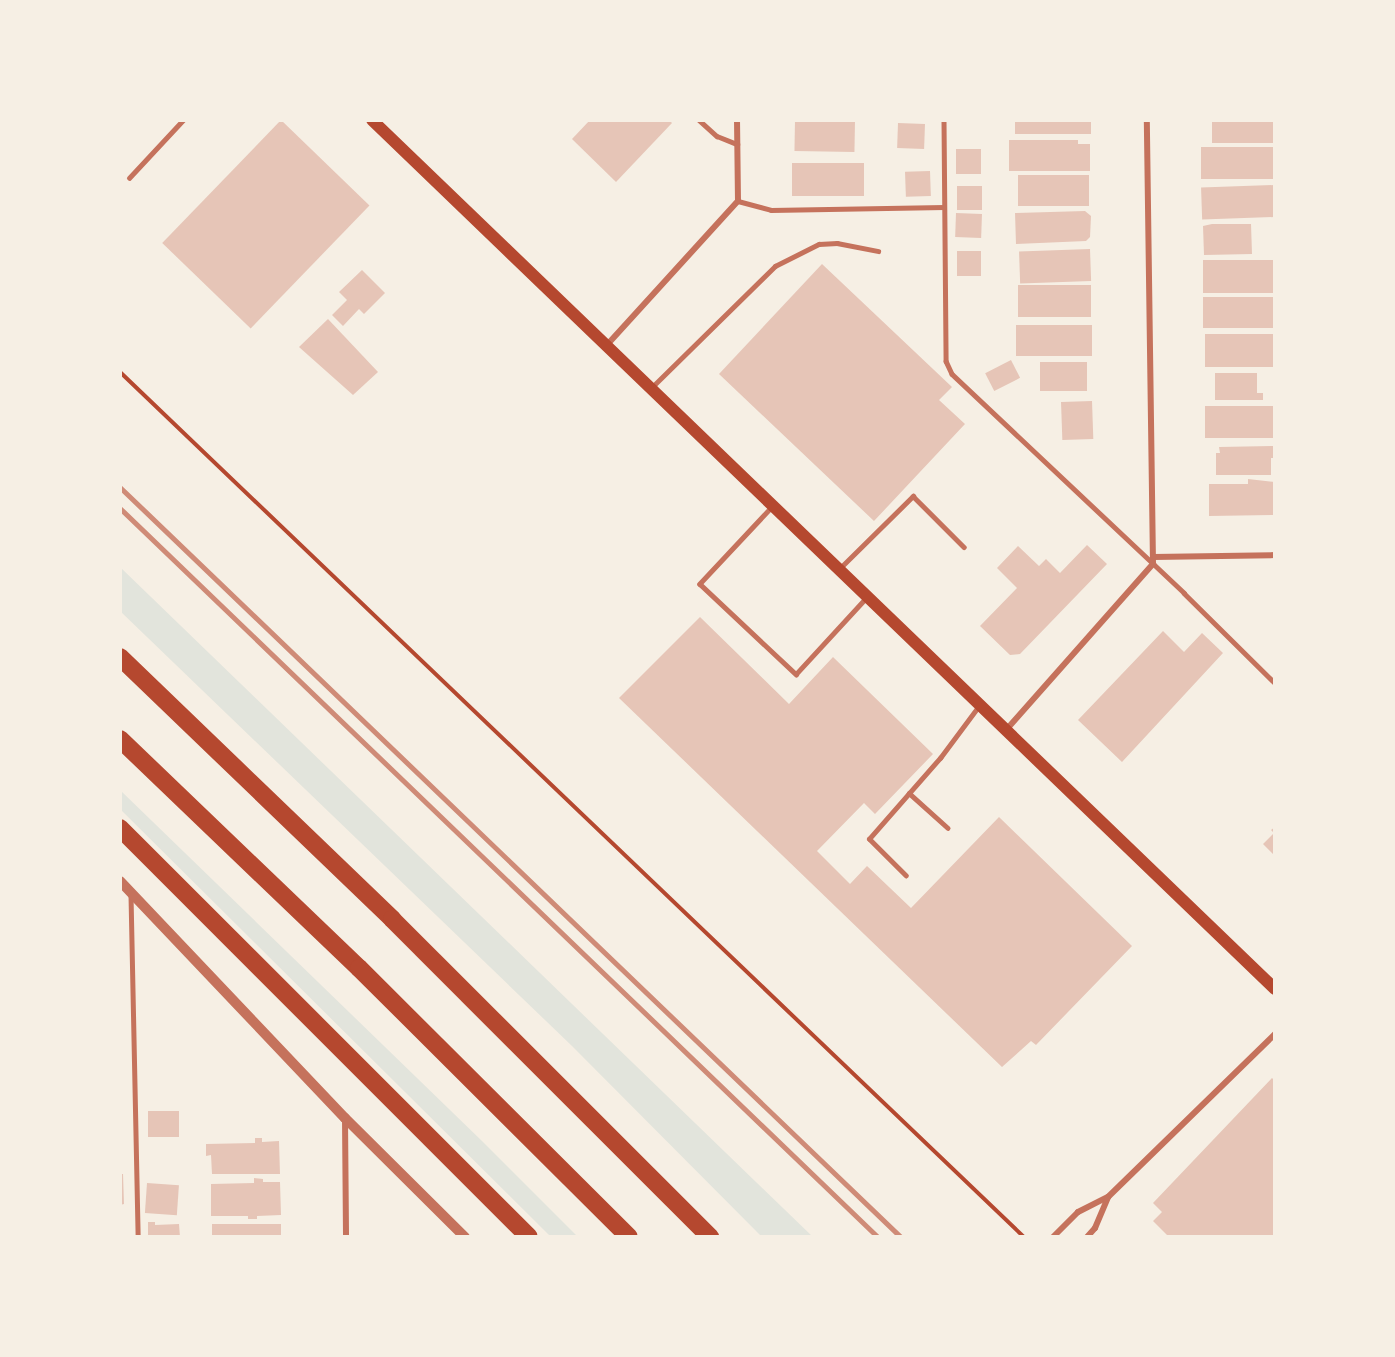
<!DOCTYPE html>
<style>
body{margin:0}
#map{position:relative;width:1395px;height:1357px;overflow:hidden;background:#f6efe4;font-family:"Fira Sans Condensed",sans-serif}
div>[style]{position:absolute}
.green>*{inset:0;background:#e2e4dc}
.building>*{inset:0;background:#e6c5b7;transform-origin:0 0}
.path>*{height:4px;margin:-2px;padding:0 2px;transform-origin:2px;border-radius:2px;background:#b5482f}
.service>*{height:4.5px;margin:-2.25px;padding:0 2.25px;transform-origin:2.25px;border-radius:2.25px;background:#c5725c}
.minor>*{height:6px;margin:-3px;padding:0 3px;transform-origin:3px;border-radius:3px;background:#c5725c}
.tertiary>*{height:10px;margin:-5px;padding:0 5px;transform-origin:5px;border-radius:5px;background:#c5725c}
.secondary>*{height:12px;margin:-6px;padding:0 6px;transform-origin:6px;border-radius:6px;background:#b5482f}
.motorway>*{height:18px;margin:-9px;padding:0 9px;transform-origin:9px;border-radius:9px;background:#b5482f}
.rail>*{height:4.5px;margin:-2.25px;padding:0 2.25px;transform-origin:2.25px;border-radius:2.25px;background:#cf8b77}
span{translate:-50% -50%;white-space:nowrap;text-align:center;line-height:1.15;-webkit-text-stroke:4.5px #f6efe4;paint-order:stroke}
.frame{position:absolute;inset:0;border:122px solid #f6efe4;pointer-events:none}
</style>
<div id="map">
<div class="green">
<div style="clip-path:polygon(120px 567px,813px 1237px,762px 1237px,572px 1046px,120px 611px)"></div>
<div style="clip-path:polygon(120px 790px,482px 1141px,578px 1237px,551px 1237px,548px 1234px,120px 809px)"></div>
</div>
<div class="building">
<div style="left:281px;top:120px;width:123px;height:171px;rotate:44deg"></div>
<div style="clip-path:polygon(590px 120px,669px 120px,672px 123px,616px 182px,572px 139px)"></div>
<div style="left:795px;top:120px;width:60px;height:31px;rotate:1deg"></div>
<div style="left:1015px;top:120px;width:76px;height:14px"></div>
<div style="left:1212px;top:120px;width:63px;height:23px"></div>
<div style="left:898px;top:123px;width:27px;height:25px;rotate:2deg"></div>
<div style="clip-path:polygon(1009px 140px,1078px 140px,1078px 144px,1090px 144px,1090px 171px,1009px 171px)"></div>
<div style="left:1275px;top:147px;width:32px;height:74px;rotate:90deg"></div>
<div style="left:956px;top:149px;width:25px;height:25px"></div>
<div style="left:792px;top:163px;width:72px;height:33px"></div>
<div style="left:930px;top:171px;width:25px;height:25px;rotate:88deg"></div>
<div style="left:1089px;top:175px;width:31px;height:71px;rotate:90deg"></div>
<div style="left:1274px;top:185px;width:32px;height:73px;rotate:88deg"></div>
<div style="left:957px;top:186px;width:25px;height:24px"></div>
<div style="clip-path:polygon(1085px 211px,1091px 216px,1090px 237px,1086px 241px,1016px 244px,1015px 213px)"></div>
<div style="left:956px;top:213px;width:26px;height:24px;rotate:2deg"></div>
<div style="clip-path:polygon(1212px 224px,1251px 224px,1252px 254px,1204px 255px,1203px 226px)"></div>
<div style="left:1090px;top:249px;width:32px;height:71px;rotate:88deg"></div>
<div style="left:957px;top:251px;width:24px;height:25px"></div>
<div style="left:1275px;top:260px;width:33px;height:72px;rotate:90deg"></div>
<div style="clip-path:polygon(822px 264px,952px 387px,939px 400px,965px 424px,874px 521px,719px 374px)"></div>
<div style="clip-path:polygon(362px 270px,385px 293px,364px 314px,359px 309px,343px 326px,332px 315px,347px 300px,339px 292px)"></div>
<div style="left:1091px;top:285px;width:32px;height:73px;rotate:90deg"></div>
<div style="left:1275px;top:297px;width:31px;height:72px;rotate:90deg"></div>
<div style="clip-path:polygon(328px 319px,378px 372px,353px 395px,299px 347px)"></div>
<div style="left:1016px;top:325px;width:76px;height:31px"></div>
<div style="left:1205px;top:334px;width:68px;height:33px"></div>
<div style="left:1011px;top:360px;width:20px;height:29px;rotate:63deg"></div>
<div style="left:1040px;top:362px;width:47px;height:29px"></div>
<div style="clip-path:polygon(1215px 373px,1257px 373px,1257px 393px,1263px 393px,1263px 400px,1215px 400px)"></div>
<div style="left:1092px;top:401px;width:38px;height:31px;rotate:88deg"></div>
<div style="left:1275px;top:406px;width:32px;height:70px;rotate:90deg"></div>
<div style="clip-path:polygon(1275px 446px,1275px 458px,1271px 458px,1271px 475px,1216px 475px,1216px 453px,1220px 453px,1219px 447px)"></div>
<div style="clip-path:polygon(1248px 479px,1275px 482px,1275px 515px,1209px 516px,1209px 484px,1248px 484px)"></div>
<div style="clip-path:polygon(1087px 545px,1107px 564px,1020px 654px,1010px 655px,980px 626px,1017px 588px,997px 568px,1018px 546px,1039px 566px,1046px 559px,1060px 573px)"></div>
<div style="clip-path:polygon(700px 617px,789px 704px,833px 657px,933px 754px,875px 814px,864px 803px,817px 851px,850px 884px,867px 866px,911px 908px,999px 817px,1132px 946px,1036px 1045px,1031px 1041px,1002px 1067px,619px 698px)"></div>
<div style="clip-path:polygon(1163px 631px,1184px 652px,1202px 633px,1223px 653px,1122px 762px,1078px 720px)"></div>
<div style="clip-path:polygon(1275px 827px,1275px 856px,1263px 844px,1274px 833px,1271px 830px)"></div>
<div style="clip-path:polygon(1272px 1078px,1275px 1081px,1275px 1237px,1169px 1237px,1153px 1221px,1162px 1212px,1153px 1203px)"></div>
<div style="left:148px;top:1111px;width:31px;height:26px"></div>
<div style="clip-path:polygon(255px 1138px,262px 1138px,262px 1142px,279px 1141px,280px 1174px,212px 1174px,211px 1155px,206px 1156px,206px 1144px,255px 1143px)"></div>
<div style="clip-path:polygon(120px 1174px,123px 1174px,124px 1204px,120px 1205px)"></div>
<div style="clip-path:polygon(254px 1178px,263px 1179px,263px 1182px,280px 1182px,281px 1215px,257px 1216px,257px 1219px,248px 1219px,248px 1216px,211px 1216px,211px 1184px,254px 1183px)"></div>
<div style="left:147px;top:1183px;width:32px;height:30px;rotate:4deg"></div>
<div style="clip-path:polygon(148px 1222px,155px 1222px,155px 1225px,179px 1224px,180px 1237px,148px 1237px)"></div>
<div style="left:281px;top:1224px;width:13px;height:69px;rotate:90deg"></div>
</div>
<div class="path">
<div style="left:120px;top:372px;width:1251px;rotate:43.74deg"></div>
</div>
<div class="service">
<div style="left:699px;top:120px;width:24px;rotate:42deg"></div>
<div style="left:717px;top:136px;width:22px;rotate:22deg"></div>
<div style="left:944px;top:120px;width:241px;rotate:89.5deg"></div>
<div style="left:946px;top:361px;width:14px;rotate:65deg"></div>
<div style="left:952px;top:374px;width:319px;rotate:43.3deg"></div>
<div style="left:1184px;top:593px;width:128px;rotate:44.7deg"></div>
<div style="left:129px;top:178px;width:79px;rotate:-47deg"></div>
<div style="left:738px;top:201px;width:34px;rotate:15deg"></div>
<div style="left:771px;top:210px;width:173px;rotate:-1deg"></div>
<div style="left:653px;top:386px;width:171px;rotate:-44.5deg"></div>
<div style="left:775px;top:266px;width:49px;rotate:-26.6deg"></div>
<div style="left:819px;top:244px;width:18px;rotate:-3deg"></div>
<div style="left:837px;top:243px;width:42px;rotate:11deg"></div>
<div style="left:773px;top:506px;width:107px;rotate:133.1deg"></div>
<div style="left:700px;top:584px;width:132px;rotate:43.2deg"></div>
<div style="left:796px;top:674px;width:103px;rotate:-47.4deg"></div>
<div style="left:839px;top:569px;width:104px;rotate:-44.6deg"></div>
<div style="left:913px;top:496px;width:72px;rotate:45deg"></div>
<div style="left:909px;top:793px;width:52px;rotate:41.9deg"></div>
<div style="left:906px;top:876px;width:52px;rotate:-135deg"></div>
<div style="left:869px;top:839px;width:108px;rotate:-48.8deg"></div>
<div style="left:940px;top:758px;width:64px;rotate:-53.3deg"></div>
<div style="left:131px;top:895px;width:342px;rotate:88.8deg"></div>
</div>
<div class="minor">
<div style="left:606px;top:346px;width:196px;rotate:-47.7deg"></div>
<div style="left:738px;top:201px;width:81px;rotate:-90.7deg"></div>
<div style="left:1153px;top:557px;width:122px;rotate:-0.9deg"></div>
<div style="left:1006px;top:730px;width:222px;rotate:-48.5deg"></div>
<div style="left:1153px;top:564px;width:444px;rotate:-90.8deg"></div>
<div style="left:345px;top:1119px;width:118px;rotate:89.5deg"></div>
<div style="left:1053px;top:1237px;width:35px;rotate:-45deg"></div>
<div style="left:1078px;top:1212px;width:34px;rotate:-27deg"></div>
<div style="left:1108px;top:1197px;width:233px;rotate:-44.3deg"></div>
<div style="left:1087px;top:1237px;width:12px;rotate:-48deg"></div>
<div style="left:1095px;top:1228px;width:33px;rotate:-67deg"></div>
</div>
<div class="tertiary">
<div style="left:120px;top:881px;width:327px;rotate:46.5deg"></div>
<div style="left:345px;top:1118px;width:169px;rotate:44.8deg"></div>
</div>
<div class="secondary">
<div style="left:372px;top:120px;width:1253px;rotate:43.9deg"></div>
</div>
<div class="motorway">
<div style="left:120px;top:657px;width:378px;rotate:43.9deg"></div>
<div style="left:392px;top:919px;width:450px;rotate:45deg"></div>
<div style="left:120px;top:739px;width:331px;rotate:43.8deg"></div>
<div style="left:359px;top:968px;width:381px;rotate:44.9deg"></div>
<div style="left:120px;top:828px;width:578px;rotate:45deg"></div>
</div>
<div class="rail">
<div style="left:120px;top:487px;width:1083px;rotate:43.84deg"></div>
<div style="left:120px;top:508px;width:1052px;rotate:43.88deg"></div>
</div>
<div class="frame"></div>
</div>
